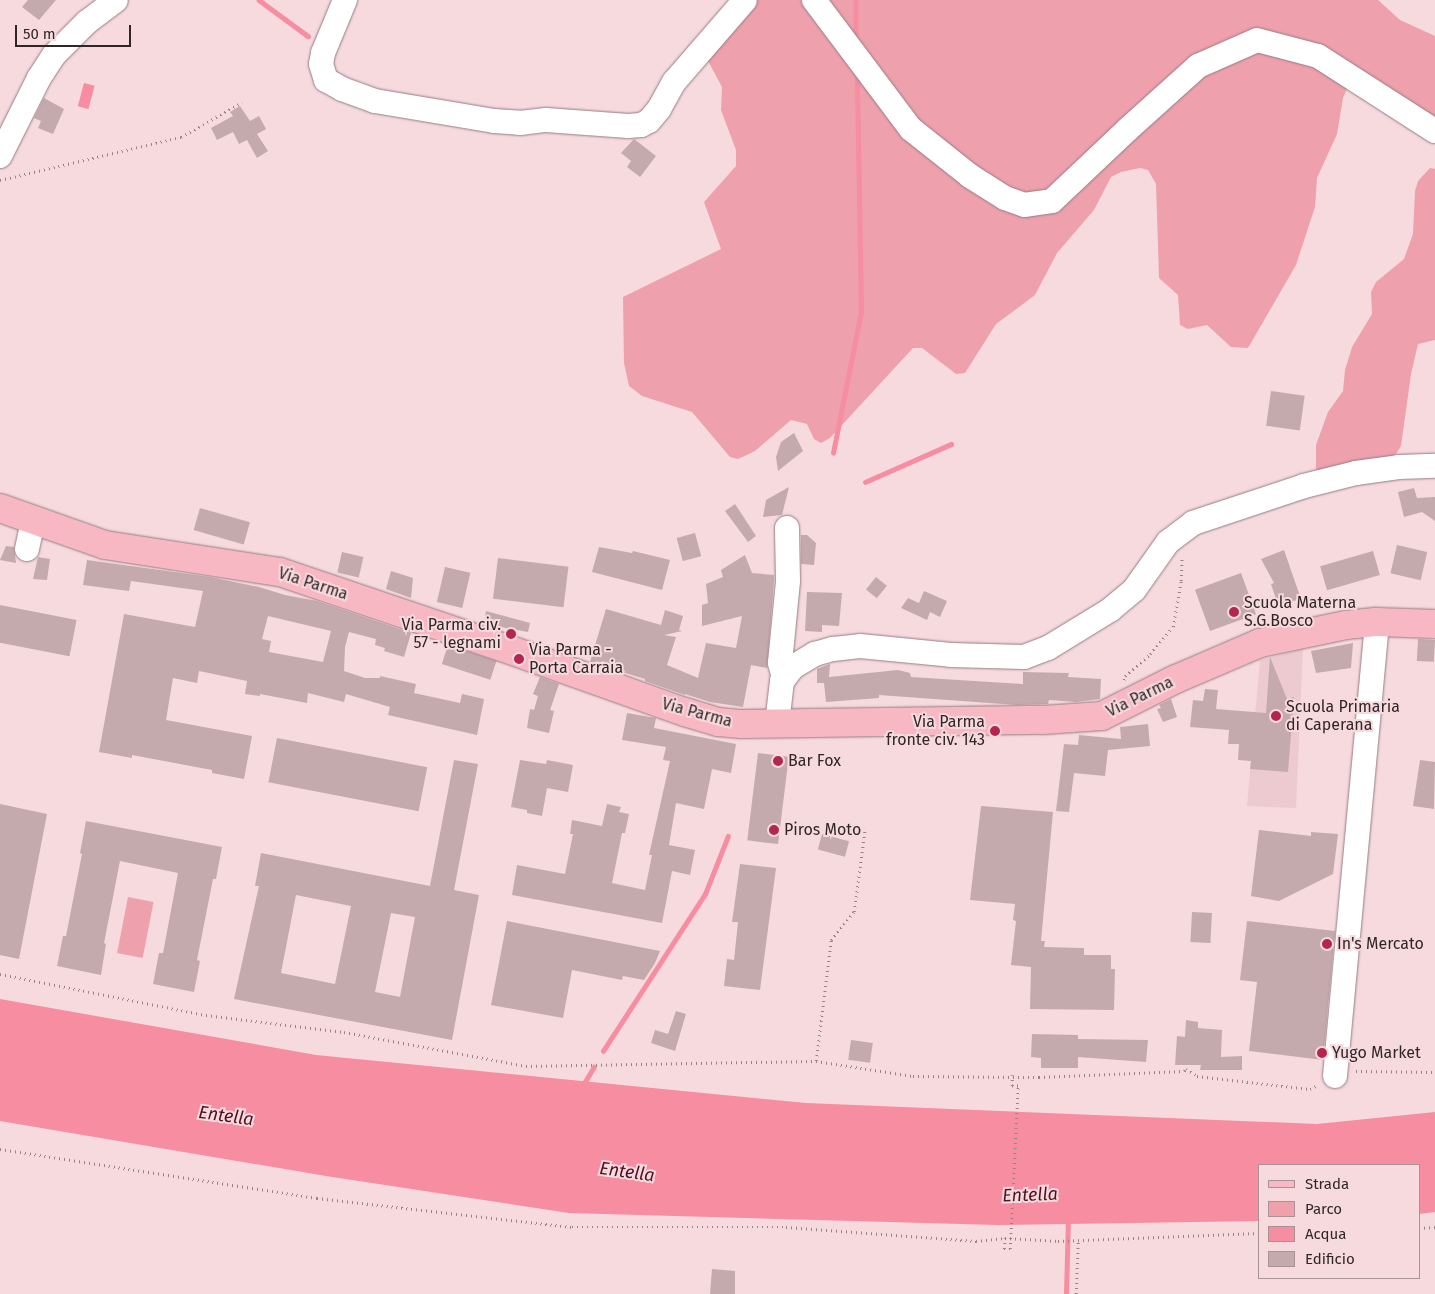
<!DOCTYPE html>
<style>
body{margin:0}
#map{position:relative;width:1435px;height:1294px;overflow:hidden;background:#f6dade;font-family:"Fira Sans",sans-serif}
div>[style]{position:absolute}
.built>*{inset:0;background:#edcacf}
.green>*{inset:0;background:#efa0ad;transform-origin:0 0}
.water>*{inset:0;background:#f68da0;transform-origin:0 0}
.stream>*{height:4.5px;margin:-2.25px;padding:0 2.25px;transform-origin:2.25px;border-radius:2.25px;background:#f68da0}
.building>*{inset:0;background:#c4aaad;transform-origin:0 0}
.path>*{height:2.5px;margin-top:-1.25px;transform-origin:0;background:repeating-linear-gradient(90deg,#978386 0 1px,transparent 0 5px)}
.roads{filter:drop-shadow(0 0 1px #957c80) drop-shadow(0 0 1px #957c80)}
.minor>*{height:24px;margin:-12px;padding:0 12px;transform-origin:12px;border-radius:12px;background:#fff}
.major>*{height:28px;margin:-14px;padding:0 14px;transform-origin:14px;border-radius:14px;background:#f7b8c4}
.path-bridge>*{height:2.5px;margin-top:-1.25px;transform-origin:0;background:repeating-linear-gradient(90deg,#978386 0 1px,transparent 0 5px)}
.dots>*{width:14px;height:14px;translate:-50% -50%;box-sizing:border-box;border:2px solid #f6dade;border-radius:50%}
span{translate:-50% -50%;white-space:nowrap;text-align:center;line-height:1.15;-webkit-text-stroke:4px #f6dade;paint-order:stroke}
.street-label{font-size:16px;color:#302627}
.poi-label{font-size:16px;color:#302627}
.left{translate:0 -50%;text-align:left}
.right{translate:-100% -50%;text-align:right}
.water-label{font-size:18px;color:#501022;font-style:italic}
.legend{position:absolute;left:1258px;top:1164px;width:162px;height:115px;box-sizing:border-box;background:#f6dade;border:1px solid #a79295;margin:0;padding:6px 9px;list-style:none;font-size:15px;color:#302627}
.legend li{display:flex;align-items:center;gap:10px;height:25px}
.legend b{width:25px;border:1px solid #a79295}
.scale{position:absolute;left:15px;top:25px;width:116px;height:22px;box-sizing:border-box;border:2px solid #302627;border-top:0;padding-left:6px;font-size:15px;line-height:18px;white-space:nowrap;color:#302627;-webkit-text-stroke:4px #f6dade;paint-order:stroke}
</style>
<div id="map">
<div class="built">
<div style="clip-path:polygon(1303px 649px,1296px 808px,1247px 806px,1260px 660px)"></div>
</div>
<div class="green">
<div style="clip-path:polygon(757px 0,1378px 0,1400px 20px,1435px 36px,1435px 121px,1354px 71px,1343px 98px,1337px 134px,1317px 178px,1315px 207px,1296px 265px,1248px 348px,1231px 347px,1207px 325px,1188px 329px,1180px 325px,1178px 295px,1159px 278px,1156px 184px,1148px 170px,1140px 168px,1121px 172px,1111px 177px,1094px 210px,1057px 253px,1035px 295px,996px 324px,965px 373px,956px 374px,922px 348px,913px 348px,830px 438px,821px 443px,814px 439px,807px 424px,791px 420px,755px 451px,738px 459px,730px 457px,692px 412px,642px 396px,629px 386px,624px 363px,623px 297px,721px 249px,704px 202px,736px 166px,736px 150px,721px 110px,722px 87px,707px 59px)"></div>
<div style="clip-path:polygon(1430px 168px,1435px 169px,1435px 340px,1418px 344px,1411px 374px,1401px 446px,1396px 454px,1391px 456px,1320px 472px,1316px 470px,1316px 445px,1328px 412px,1343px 391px,1345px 370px,1352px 347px,1372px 314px,1371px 292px,1376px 282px,1404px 259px,1413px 234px,1415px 191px,1418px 181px)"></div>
<div style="left:128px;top:897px;width:26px;height:57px;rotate:11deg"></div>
</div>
<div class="water">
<div style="left:84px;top:83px;width:11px;height:24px;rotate:15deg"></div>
<div style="clip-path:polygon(0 999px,316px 1055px,806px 1103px,1317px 1124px,1435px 1112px,1435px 1212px,1419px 1214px,1419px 1165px,1259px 1165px,1259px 1221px,998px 1225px,569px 1213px,326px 1176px,0 1121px)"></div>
</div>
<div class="stream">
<div style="left:259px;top:0;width:61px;rotate:36.3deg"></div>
<div style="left:856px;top:0;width:41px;rotate:90deg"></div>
<div style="left:833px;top:453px;width:144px;rotate:-78.8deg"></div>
<div style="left:861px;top:312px;width:241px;rotate:-91deg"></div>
<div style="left:865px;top:482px;width:94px;rotate:-23.8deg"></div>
<div style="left:603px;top:1051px;width:187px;rotate:-57deg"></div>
<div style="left:705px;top:894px;width:62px;rotate:-68.4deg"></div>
<div style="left:583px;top:1085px;width:21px;rotate:-59deg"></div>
<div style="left:1066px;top:1294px;width:76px;rotate:-88.5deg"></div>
</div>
<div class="building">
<div style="clip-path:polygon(28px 0,56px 0,39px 20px,22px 7px)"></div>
<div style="clip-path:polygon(44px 98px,64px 109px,53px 134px,38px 128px,41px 121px,34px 118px)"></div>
<div style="clip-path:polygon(240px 106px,250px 121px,259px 116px,266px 129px,257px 134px,268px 151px,257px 158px,247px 140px,239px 144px,233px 132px,217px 140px,211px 128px,233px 116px,230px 112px)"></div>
<div style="clip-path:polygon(634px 139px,656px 156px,640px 177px,627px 167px,631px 161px,621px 153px)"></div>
<div style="left:1271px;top:391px;width:34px;height:35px;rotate:8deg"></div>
<div style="clip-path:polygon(794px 433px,803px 451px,778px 471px,776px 457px,781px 442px)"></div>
<div style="clip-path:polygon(789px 487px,782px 515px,763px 517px,766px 500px)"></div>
<div style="clip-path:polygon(1414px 488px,1417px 498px,1435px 497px,1435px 521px,1422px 512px,1404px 517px,1398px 492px)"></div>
<div style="clip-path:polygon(735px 504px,756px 536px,748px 542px,725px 511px)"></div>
<div style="left:200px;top:508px;width:52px;height:23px;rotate:16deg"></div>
<div style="left:695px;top:533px;width:24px;height:19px;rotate:75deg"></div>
<div style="clip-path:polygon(801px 535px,807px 535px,816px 543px,814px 565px,801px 564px)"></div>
<div style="left:1397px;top:545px;width:31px;height:29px;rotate:13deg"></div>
<div style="clip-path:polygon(6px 546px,14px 547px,16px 563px,0 560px)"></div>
<div style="clip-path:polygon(599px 547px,632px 553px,633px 551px,670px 560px,662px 590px,592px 572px)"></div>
<div style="clip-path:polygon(1284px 550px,1301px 599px,1278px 605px,1271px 584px,1274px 583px,1261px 559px)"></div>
<div style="left:1373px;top:551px;width:25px;height:55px;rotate:74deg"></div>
<div style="left:342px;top:552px;width:22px;height:21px;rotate:13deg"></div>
<div style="clip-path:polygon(745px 555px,752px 573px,774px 575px,774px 580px,767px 668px,751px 665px,743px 707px,710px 702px,685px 694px,685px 695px,645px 681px,645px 679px,590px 662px,606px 609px,661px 625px,665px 610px,683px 616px,679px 630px,682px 631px,664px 635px,676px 637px,667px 665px,698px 678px,706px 643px,736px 648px,742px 616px,702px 626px,702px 605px,708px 603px,706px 584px,723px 577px,721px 570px)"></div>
<div style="clip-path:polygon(38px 557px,50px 559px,47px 580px,33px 579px)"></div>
<div style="left:498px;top:558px;width:71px;height:41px;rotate:7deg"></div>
<div style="clip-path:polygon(evenodd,87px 560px,210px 577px,259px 587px,285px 595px,317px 601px,411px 633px,404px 657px,384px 651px,385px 648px,375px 645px,376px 639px,349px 632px,345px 647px,344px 671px,365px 678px,380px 678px,380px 676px,416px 684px,414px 693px,460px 703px,462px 694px,484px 699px,477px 735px,388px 715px,390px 707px,346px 694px,344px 702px,308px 693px,307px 703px,260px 694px,260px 696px,245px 694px,247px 681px,199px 671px,197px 683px,173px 678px,166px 720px,252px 736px,244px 779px,212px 773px,212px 770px,132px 755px,132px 758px,99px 752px,124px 614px,195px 627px,203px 591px,131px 581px,129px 591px,83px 585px,87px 560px,268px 616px,331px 631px,323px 662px,269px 652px,271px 641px,262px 639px,268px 616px)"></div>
<div style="left:445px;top:567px;width:26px;height:36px;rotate:13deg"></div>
<div style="clip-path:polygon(391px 571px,413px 578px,411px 598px,386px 589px)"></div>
<div style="left:1241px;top:573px;width:44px;height:49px;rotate:70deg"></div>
<div style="left:876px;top:577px;width:14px;height:16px;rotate:39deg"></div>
<div style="clip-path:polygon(924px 591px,947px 601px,940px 617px,930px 612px,927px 620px,901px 608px,908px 598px,919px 603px)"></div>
<div style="clip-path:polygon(807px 592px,842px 593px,839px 626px,822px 625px,822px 632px,805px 631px)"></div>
<div style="left:0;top:605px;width:78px;height:37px;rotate:11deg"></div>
<div style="clip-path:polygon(486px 611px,530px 623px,528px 632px,484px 624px)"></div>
<div style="left:1418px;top:639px;width:17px;height:22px;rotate:3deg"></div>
<div style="clip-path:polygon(1353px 643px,1351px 668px,1316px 673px,1311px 651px)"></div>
<div style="left:448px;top:645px;width:51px;height:20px;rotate:18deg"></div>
<div style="clip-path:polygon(1270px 657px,1287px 699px,1294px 697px,1288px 772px,1250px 769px,1251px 761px,1238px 760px,1239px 744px,1228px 744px,1229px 730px,1190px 727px,1193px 700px,1203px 701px,1205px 689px,1218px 690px,1216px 709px,1266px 713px)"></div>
<div style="clip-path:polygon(830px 664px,829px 677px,898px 670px,910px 673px,911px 677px,1023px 684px,1023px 672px,1069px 673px,1068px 677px,1101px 679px,1100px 699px,1076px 702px,1049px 700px,1048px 704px,1017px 705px,879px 695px,879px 698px,826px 702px,824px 683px,817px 683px,817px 669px)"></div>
<div style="clip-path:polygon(540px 677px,559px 684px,550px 710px,554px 711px,549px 733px,527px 728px,530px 709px,534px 710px,538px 696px,533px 694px)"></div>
<div style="clip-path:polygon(1171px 699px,1177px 717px,1163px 722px,1157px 709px,1161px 708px,1159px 705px)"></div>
<div style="clip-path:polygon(627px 713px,656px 718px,654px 728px,736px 744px,731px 773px,712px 769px,704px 809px,676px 803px,669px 845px,695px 850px,690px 875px,672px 871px,662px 923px,512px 895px,517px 865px,565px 874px,573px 834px,570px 834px,572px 820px,602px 826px,607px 804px,621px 807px,619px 812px,629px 814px,625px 833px,622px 833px,612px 883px,645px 890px,652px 855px,649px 855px,670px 761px,663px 760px,666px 747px,622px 740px)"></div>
<div style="clip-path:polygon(1148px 724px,1150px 746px,1108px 750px,1105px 776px,1074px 773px,1069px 812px,1056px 811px,1064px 744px,1078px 745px,1079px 735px,1121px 739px,1120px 727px)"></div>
<div style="left:277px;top:738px;width:153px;height:45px;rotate:11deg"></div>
<div style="left:758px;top:753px;width:31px;height:88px;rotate:7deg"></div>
<div style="clip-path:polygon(evenodd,454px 760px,478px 764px,454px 890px,479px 895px,452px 1040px,234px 999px,259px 886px,255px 886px,261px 853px,430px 886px,454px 760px,296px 895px,351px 906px,335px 984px,281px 973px,296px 895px,454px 760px,391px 913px,415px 917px,400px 997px,375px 992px,391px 913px)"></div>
<div style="clip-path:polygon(520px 760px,546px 764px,547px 760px,573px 765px,568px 792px,547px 788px,542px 816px,527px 813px,527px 810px,511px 807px)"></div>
<div style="clip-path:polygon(1420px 760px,1435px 762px,1434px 809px,1413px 806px)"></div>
<div style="clip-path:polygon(0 804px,47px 814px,19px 959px,0 955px)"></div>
<div style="clip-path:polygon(981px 806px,1053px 812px,1041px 941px,1045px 941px,1044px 947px,1084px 948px,1084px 955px,1111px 955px,1111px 969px,1115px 969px,1114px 1010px,1030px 1009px,1031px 967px,1011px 965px,1016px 921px,1013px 920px,1015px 904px,970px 900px)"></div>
<div style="clip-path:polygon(86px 821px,222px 847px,216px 879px,213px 879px,197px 960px,200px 961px,194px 992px,153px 984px,159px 953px,163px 953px,178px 873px,120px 861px,104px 943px,106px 944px,101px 975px,57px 966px,63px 936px,66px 936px,82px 854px,80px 853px)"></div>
<div style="clip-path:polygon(1259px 830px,1311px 836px,1311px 832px,1338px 834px,1333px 874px,1279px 901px,1251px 896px)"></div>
<div style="left:822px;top:834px;width:28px;height:16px;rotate:15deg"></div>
<div style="clip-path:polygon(740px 864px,776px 868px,760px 990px,724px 986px,727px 959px,734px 960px,738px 922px,732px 922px)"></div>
<div style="left:1192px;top:912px;width:20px;height:30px;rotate:3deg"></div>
<div style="clip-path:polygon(507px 921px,660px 951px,655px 963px,644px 980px,623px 976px,622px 980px,572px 970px,563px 1018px,491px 1005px)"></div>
<div style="clip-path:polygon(1247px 921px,1335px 931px,1323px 1060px,1249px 1051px,1257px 982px,1240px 980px)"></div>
<div style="clip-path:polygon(676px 1011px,686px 1014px,675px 1051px,651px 1043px,655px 1030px,668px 1034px)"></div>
<div style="clip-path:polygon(1186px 1020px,1198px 1022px,1198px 1028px,1222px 1030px,1221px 1057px,1242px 1056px,1242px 1070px,1200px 1070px,1201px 1065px,1175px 1065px,1177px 1036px,1185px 1037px)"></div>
<div style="clip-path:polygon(1032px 1034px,1078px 1035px,1078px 1039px,1148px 1040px,1146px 1062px,1078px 1057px,1078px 1068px,1041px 1068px,1041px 1058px,1031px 1057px)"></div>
<div style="left:851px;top:1040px;width:22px;height:20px;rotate:8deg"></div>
<div style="clip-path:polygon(712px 1269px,735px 1271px,735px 1294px,710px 1294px)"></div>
</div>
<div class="path">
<div style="left:0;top:180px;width:186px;rotate:-13.4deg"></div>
<div style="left:181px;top:137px;width:70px;rotate:-29.8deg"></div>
<div style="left:1124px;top:680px;width:4px;rotate:-76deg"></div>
<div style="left:1125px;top:676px;width:33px;rotate:-41deg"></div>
<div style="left:1150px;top:654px;width:35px;rotate:-50deg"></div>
<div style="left:1173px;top:627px;width:47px;rotate:-80.1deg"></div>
<div style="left:1181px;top:581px;width:25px;rotate:-88deg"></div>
<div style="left:0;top:974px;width:210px;rotate:11.3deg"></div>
<div style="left:206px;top:1015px;width:139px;rotate:7deg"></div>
<div style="left:344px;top:1032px;width:185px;rotate:10.6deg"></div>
<div style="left:526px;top:1066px;width:290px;rotate:-1deg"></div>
<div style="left:816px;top:1061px;width:98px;rotate:8.8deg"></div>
<div style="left:913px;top:1076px;width:126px;rotate:0.5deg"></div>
<div style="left:1039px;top:1077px;width:145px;rotate:-2.4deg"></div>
<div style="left:1184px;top:1071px;width:3px;rotate:-45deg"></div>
<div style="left:1186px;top:1069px;width:13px;rotate:32deg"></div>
<div style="left:1197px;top:1076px;width:114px;rotate:6.6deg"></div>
<div style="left:1310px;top:1089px;width:9px;rotate:-27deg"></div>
<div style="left:816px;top:1061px;width:122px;rotate:-82.9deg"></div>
<div style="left:831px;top:940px;width:36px;rotate:-51deg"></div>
<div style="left:854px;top:912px;width:85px;rotate:-82.5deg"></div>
<div style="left:1356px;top:1071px;width:79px;rotate:0.7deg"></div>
<div style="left:1012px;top:1086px;width:11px;rotate:-90deg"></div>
<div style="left:0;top:1149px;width:321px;rotate:8.8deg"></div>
<div style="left:317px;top:1198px;width:257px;rotate:6.5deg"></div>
<div style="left:572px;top:1227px;width:214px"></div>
<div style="left:786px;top:1227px;width:191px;rotate:4.2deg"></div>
<div style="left:976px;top:1241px;width:29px;rotate:-6deg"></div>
<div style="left:1005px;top:1238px;width:53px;rotate:3.2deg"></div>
<div style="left:1058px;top:1241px;width:201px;rotate:-2.3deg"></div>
<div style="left:1419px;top:1228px;width:16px;rotate:-4deg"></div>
<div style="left:1004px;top:1249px;width:11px;rotate:-85deg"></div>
<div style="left:1076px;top:1294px;width:53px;rotate:-87.8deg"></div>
</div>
<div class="roads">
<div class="minor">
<div style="left:345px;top:0;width:57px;rotate:112.5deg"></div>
<div style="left:323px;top:53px;width:11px;rotate:100deg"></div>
<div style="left:321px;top:64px;width:17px;rotate:73deg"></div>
<div style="left:326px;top:80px;width:18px;rotate:29deg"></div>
<div style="left:342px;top:89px;width:35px;rotate:20deg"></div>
<div style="left:375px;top:101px;width:121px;rotate:9.5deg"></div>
<div style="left:494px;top:121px;width:26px;rotate:4deg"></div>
<div style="left:520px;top:123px;width:26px;rotate:-7deg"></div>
<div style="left:546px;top:120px;width:82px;rotate:4.2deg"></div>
<div style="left:628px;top:126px;width:13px;rotate:-4deg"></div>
<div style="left:641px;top:125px;width:9px;rotate:-27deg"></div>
<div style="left:649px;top:121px;width:16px;rotate:-50deg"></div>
<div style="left:659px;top:109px;width:31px;rotate:-61deg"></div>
<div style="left:674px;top:82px;width:108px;rotate:-49.1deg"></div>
<div style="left:814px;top:0;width:161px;rotate:53.1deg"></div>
<div style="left:911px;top:129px;width:75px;rotate:38.5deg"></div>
<div style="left:970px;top:176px;width:41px;rotate:32.2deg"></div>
<div style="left:1005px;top:198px;width:20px;rotate:20deg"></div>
<div style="left:1024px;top:205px;width:28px;rotate:-8deg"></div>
<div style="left:1052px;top:201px;width:103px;rotate:-43.4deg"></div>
<div style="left:1127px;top:130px;width:96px;rotate:-42deg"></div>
<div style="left:1198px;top:66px;width:64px;rotate:-23.8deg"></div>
<div style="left:1257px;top:40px;width:63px;rotate:14.7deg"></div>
<div style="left:1318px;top:56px;width:139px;rotate:32.7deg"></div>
<div style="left:0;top:156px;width:87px;rotate:-63.4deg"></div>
<div style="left:39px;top:78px;width:27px;rotate:-57deg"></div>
<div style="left:54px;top:55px;width:47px;rotate:-45deg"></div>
<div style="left:87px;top:22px;width:36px;rotate:-37deg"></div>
<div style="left:27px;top:549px;width:30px;rotate:-78deg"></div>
<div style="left:784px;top:678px;width:16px;rotate:-105deg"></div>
<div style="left:780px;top:663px;width:82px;rotate:-84.4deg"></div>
<div style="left:788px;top:581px;width:53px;rotate:-91.1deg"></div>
<div style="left:777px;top:724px;width:43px;rotate:-83.4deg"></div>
<div style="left:782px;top:681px;width:18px;rotate:-52deg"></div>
<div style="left:793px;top:667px;width:26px;rotate:-31deg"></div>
<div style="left:815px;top:654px;width:19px;rotate:-16deg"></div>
<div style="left:833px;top:649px;width:27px;rotate:-6deg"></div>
<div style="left:860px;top:646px;width:91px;rotate:5.6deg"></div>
<div style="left:951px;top:655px;width:73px;rotate:1.6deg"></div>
<div style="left:1024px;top:657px;width:26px;rotate:-21deg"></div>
<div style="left:1048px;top:648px;width:73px;rotate:-31.5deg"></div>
<div style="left:1110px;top:610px;width:31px;rotate:-40deg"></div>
<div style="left:1134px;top:590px;width:59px;rotate:-54.7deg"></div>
<div style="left:1168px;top:542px;width:31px;rotate:-37deg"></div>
<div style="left:1193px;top:523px;width:117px;rotate:-18.4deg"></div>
<div style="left:1304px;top:486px;width:54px;rotate:-14deg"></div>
<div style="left:1356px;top:473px;width:43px;rotate:-7.9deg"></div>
<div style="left:1399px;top:467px;width:36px;rotate:-2deg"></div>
<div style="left:1335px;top:1076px;width:456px;rotate:-84.7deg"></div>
</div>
<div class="major">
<div style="left:0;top:508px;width:111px;rotate:19.4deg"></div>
<div style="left:105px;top:545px;width:177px;rotate:8.8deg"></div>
<div style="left:280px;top:572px;width:234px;rotate:18.7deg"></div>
<div style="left:502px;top:647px;width:194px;rotate:19.6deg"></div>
<div style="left:685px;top:712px;width:34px;rotate:17deg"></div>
<div style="left:718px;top:722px;width:24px;rotate:5deg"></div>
<div style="left:742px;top:724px;width:301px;rotate:-0.8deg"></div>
<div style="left:1043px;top:720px;width:59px;rotate:-3.9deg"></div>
<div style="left:1102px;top:716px;width:83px;rotate:-26.6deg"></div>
<div style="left:1176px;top:679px;width:91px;rotate:-23.2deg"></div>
<div style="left:1260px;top:643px;width:88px;rotate:-11.8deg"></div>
<div style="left:1346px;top:625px;width:31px;rotate:-6deg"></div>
<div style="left:1377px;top:622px;width:58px;rotate:2deg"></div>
</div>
</div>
<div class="path-bridge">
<div style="left:1004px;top:1249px;width:6px"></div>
<div style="left:1010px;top:1249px;width:163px;rotate:-87.2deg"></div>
<div style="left:1018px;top:1086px;width:6px;rotate:180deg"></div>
</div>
<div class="dots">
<div style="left:1234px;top:612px;background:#b52551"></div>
<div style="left:511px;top:634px;background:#b52551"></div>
<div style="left:519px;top:659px;background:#b52551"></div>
<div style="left:1276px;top:716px;background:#b52551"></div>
<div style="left:995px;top:731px;background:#b52551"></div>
<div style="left:778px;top:761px;background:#b52551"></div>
<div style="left:774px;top:830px;background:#b52551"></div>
<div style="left:1327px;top:944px;background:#b52551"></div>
<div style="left:1322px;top:1053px;background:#b52551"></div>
</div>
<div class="street-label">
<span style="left:313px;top:584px;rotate:18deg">Via Parma</span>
<span style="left:1140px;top:697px;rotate:-26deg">Via Parma</span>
<span style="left:697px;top:713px;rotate:15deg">Via Parma</span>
</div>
<div class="poi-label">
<span class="left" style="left:1244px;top:612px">Scuola Materna<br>S.G.Bosco</span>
<span class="right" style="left:501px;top:634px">Via Parma civ.<br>57 - legnami</span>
<span class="left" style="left:529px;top:659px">Via Parma -<br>Porta Carraia</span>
<span class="left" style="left:1286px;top:716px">Scuola Primaria<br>di Caperana</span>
<span class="right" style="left:985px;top:731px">Via Parma<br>fronte civ. 143</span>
<span class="left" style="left:788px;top:761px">Bar Fox</span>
<span class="left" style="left:784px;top:830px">Piros Moto</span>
<span class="left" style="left:1337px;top:944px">In's Mercato</span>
<span class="left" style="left:1332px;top:1053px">Yugo Market</span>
</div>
<div class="water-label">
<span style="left:226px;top:1116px;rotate:8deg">Entella</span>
<span style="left:627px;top:1172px;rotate:8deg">Entella</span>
<span style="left:1030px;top:1195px;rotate:-2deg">Entella</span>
</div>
<ul class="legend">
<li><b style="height:6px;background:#f7b8c4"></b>Strada</li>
<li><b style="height:14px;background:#efa0ad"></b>Parco</li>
<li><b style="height:14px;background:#f68da0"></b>Acqua</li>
<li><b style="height:14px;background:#c4aaad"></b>Edificio</li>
</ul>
<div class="scale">50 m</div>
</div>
